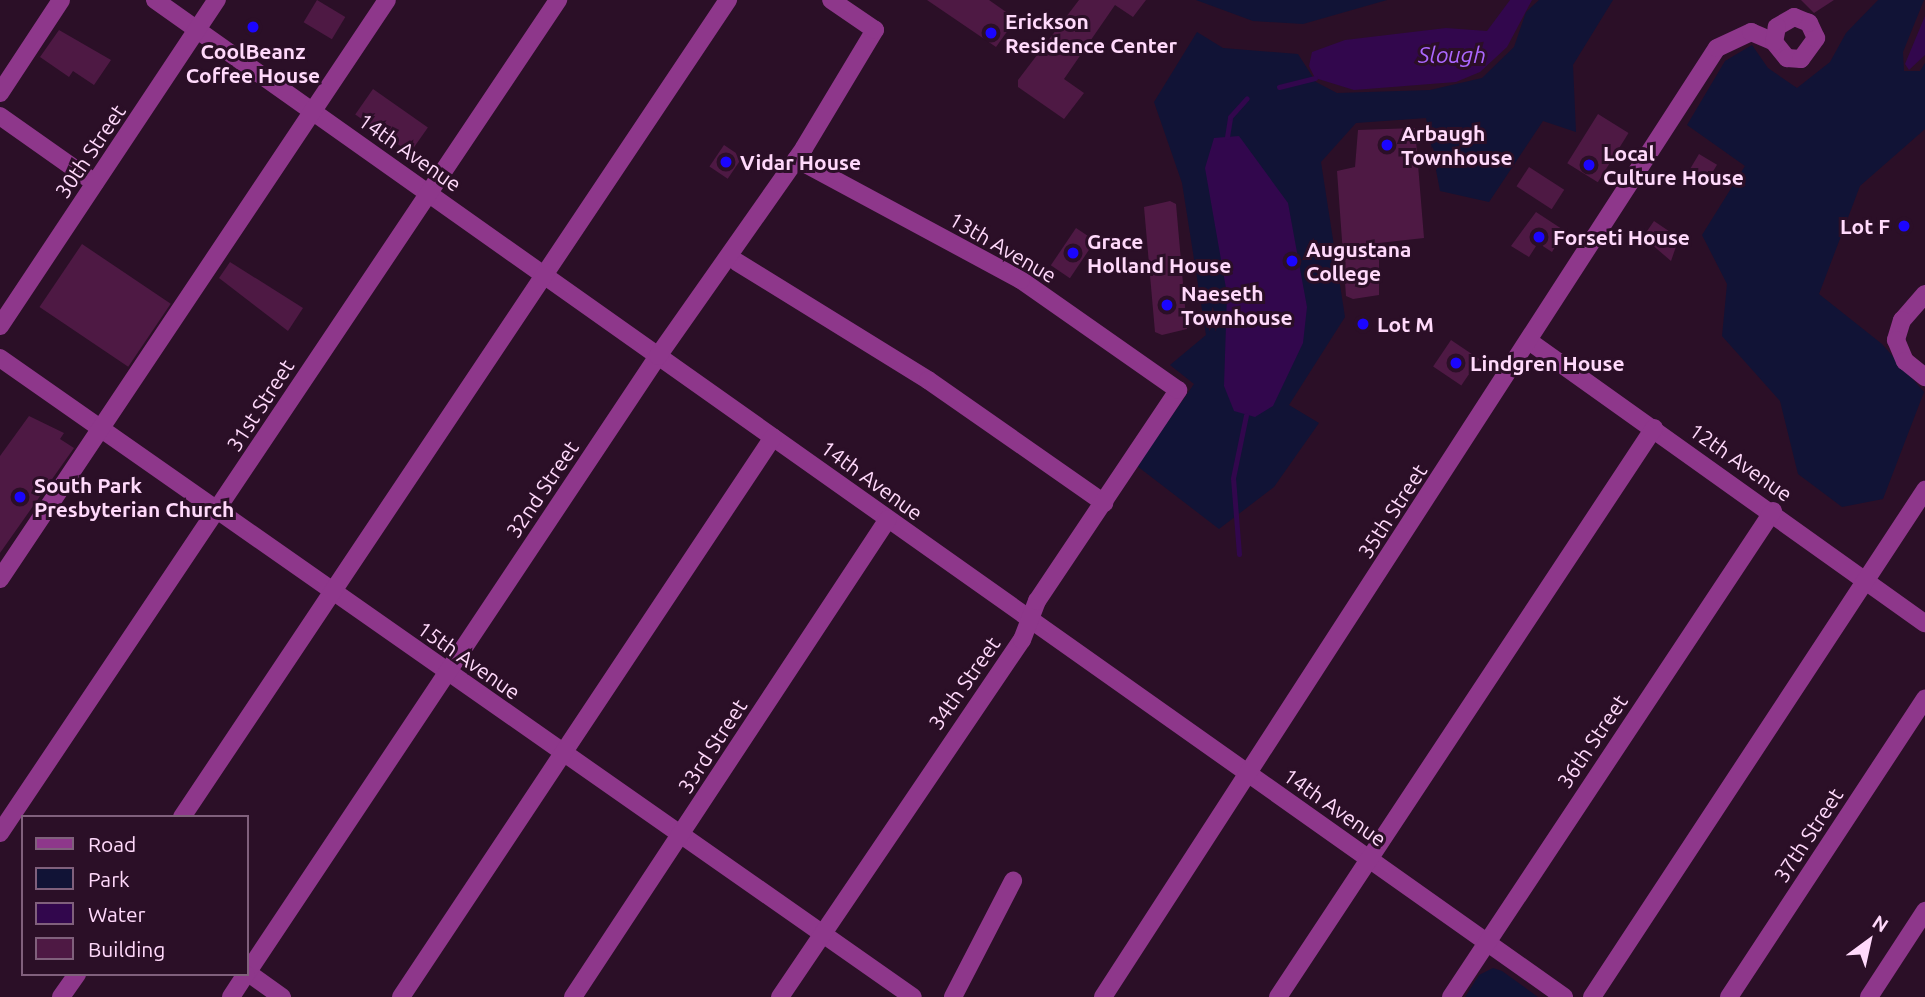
<!DOCTYPE html>
<style>
body{margin:0}
#map{position:relative;width:1925px;height:997px;overflow:hidden;background:#2b0f27;font-family:Ubuntu,sans-serif}
div>[style]{position:absolute}
.green>*{inset:0;background:#111336}
.water>*{inset:0;background:#32074d}
.stream>*{height:5px;margin:-2.5px;padding:0 2.5px;transform-origin:2.5px;border-radius:2.5px;background:#32074d}
.building>*{inset:0;background:#4e1944;transform-origin:0 0}
.minor>*{height:18px;margin:-9px;padding:0 9px;transform-origin:9px;border-radius:9px;background:#8e378b}
.dots>*{width:19px;height:19px;translate:-50% -50%;box-sizing:border-box;border:4px solid #2b0f27;border-radius:50%}
span{translate:-50% -50%;white-space:nowrap;text-align:center;line-height:1.15;-webkit-text-stroke:6px #2b0f27;paint-order:stroke}
.poi-label{font-size:21px;color:#ffd9fb;font-weight:700}
.left{translate:0 -50%;text-align:left}
.right{translate:-100% -50%;text-align:right}
.street-label{font-size:21px;color:#ffd9fb}
.water-label{font-size:23px;color:#ac67ff;font-style:italic}
.legend{position:absolute;left:21px;top:815px;width:228px;height:161px;box-sizing:border-box;background:#2b0f27;border:2px solid #80607c;margin:0;padding:9px 12px;list-style:none;font-size:21px;color:#ffd9fb}
.legend li{display:flex;align-items:center;gap:14px;height:35px}
.legend b{width:35px;border:2px solid #80607c}
.north{position:absolute;left:1834px;top:906px;width:70px;height:70px;-webkit-text-stroke:5px #2b0f27;paint-order:stroke;rotate:33deg;font-size:19px;font-weight:700;line-height:28px;text-align:center;color:#ffd9fb}
.north::after{content:'';display:block;margin:auto;width:24px;height:32px;background:#ffd9fb;clip-path:polygon(50% 0,100% 100%,50% 72%,0 100%)}
</style>
<div id="map">
<div class="green">
<div style="clip-path:polygon(1196px 0,1387px 0,1303px 24px,1253px 21px)"></div>
<div style="clip-path:polygon(1539px 0,1613px 0,1573px 65px,1576px 132px,1543px 121px,1489px 202px,1440px 191px,1426px 118px,1356px 123px,1321px 162px,1345px 317px,1289px 405px,1319px 423px,1274px 487px,1219px 529px,1137px 466px,1194px 384px,1170px 365px,1206px 335px,1182px 183px,1154px 102px,1197px 32px,1223px 48px,1298px 54px,1316px 82px,1337px 93px,1430px 90px,1482px 78px,1514px 47px,1526px 12px)"></div>
<div style="clip-path:polygon(1878px 0,1924px 0,1903px 52px,1904px 71px,1920px 71px,1925px 63px,1925px 129px,1860px 186px,1819px 294px,1882px 344px,1924px 392px,1883px 499px,1842px 507px,1798px 474px,1780px 401px,1722px 336px,1727px 284px,1702px 235px,1745px 166px,1687px 125px,1725px 61px,1752px 45px,1768px 68px,1797px 88px,1830px 62px,1846px 33px)"></div>
<div style="clip-path:polygon(1493px 968px,1502px 971px,1538px 997px,1465px 997px,1479px 975px)"></div>
</div>
<div class="water">
<div style="clip-path:polygon(1510px 0,1532px 0,1507px 47px,1480px 72px,1456px 82px,1354px 90px,1315px 78px,1309px 66px,1312px 52px,1345px 40px,1446px 28px,1487px 31px)"></div>
<div style="clip-path:polygon(1925px 16px,1925px 55px,1909px 70px,1905px 64px)"></div>
<div style="clip-path:polygon(1239px 136px,1288px 203px,1307px 307px,1303px 343px,1273px 406px,1255px 417px,1234px 411px,1224px 386px,1227px 294px,1205px 168px,1214px 138px)"></div>
</div>
<div class="stream">
<div style="left:1279px;top:87px;width:37px;rotate:-14deg"></div>
<div style="left:1227px;top:137px;width:20px;rotate:-81deg"></div>
<div style="left:1230px;top:117px;width:25px;rotate:-48deg"></div>
<div style="left:1239px;top:554px;width:76px;rotate:-94.5deg"></div>
<div style="left:1233px;top:478px;width:64px;rotate:-78.3deg"></div>
</div>
<div class="building">
<div style="left:317px;top:0;width:33px;height:26px;rotate:31deg"></div>
<div style="clip-path:polygon(927px 0,989px 0,1016px 19px,996px 47px)"></div>
<div style="clip-path:polygon(1079px 0,1146px 0,1133px 17px,1115px 5px,1064px 79px,1084px 93px,1064px 119px,1018px 87px,1018px 80px)"></div>
<div style="clip-path:polygon(1801px 0,1834px 0,1814px 13px)"></div>
<div style="clip-path:polygon(59px 30px,111px 60px,94px 85px,73px 71px,69px 77px,40px 57px)"></div>
<div style="left:373px;top:89px;width:67px;height:31px;rotate:35deg"></div>
<div style="left:1598px;top:114px;width:36px;height:58px;rotate:32deg"></div>
<div style="clip-path:polygon(1415px 128px,1424px 238px,1379px 243px,1379px 295px,1353px 299px,1346px 296px,1337px 171px,1355px 167px,1358px 130px)"></div>
<div style="left:724px;top:145px;width:22px;height:26px;rotate:34deg"></div>
<div style="left:1699px;top:154px;width:21px;height:27px;rotate:31deg"></div>
<div style="left:1529px;top:167px;width:42px;height:23px;rotate:33deg"></div>
<div style="clip-path:polygon(1170px 201px,1176px 204px,1187px 329px,1162px 335px,1155px 332px,1144px 207px)"></div>
<div style="clip-path:polygon(1536px 212px,1565px 231px,1552px 252px,1538px 243px,1529px 257px,1511px 246px)"></div>
<div style="clip-path:polygon(1654px 221px,1679px 238px,1671px 261px,1643px 237px)"></div>
<div style="left:1076px;top:228px;width:23px;height:45px;rotate:34deg"></div>
<div style="left:82px;top:244px;width:107px;height:76px;rotate:34deg"></div>
<div style="clip-path:polygon(230px 262px,303px 308px,288px 331px,219px 278px)"></div>
<div style="left:1451px;top:340px;width:34px;height:32px;rotate:34deg"></div>
<div style="clip-path:polygon(29px 416px,64px 433px,60px 439px,74px 448px,0 553px,0 456px)"></div>
</div>
<div class="minor">
<div style="left:155px;top:0;width:1726px;rotate:35.28deg"></div>
<div style="left:0;top:93px;width:111px;rotate:-56.7deg"></div>
<div style="left:0;top:116px;width:116px;rotate:35.2deg"></div>
<div style="left:737px;top:262px;width:225px;rotate:31.7deg"></div>
<div style="left:928px;top:380px;width:215px;rotate:34.9deg"></div>
<div style="left:1925px;top:294px;width:35px;rotate:131deg"></div>
<div style="left:1902px;top:320px;width:21px;rotate:107deg"></div>
<div style="left:1896px;top:340px;width:23px;rotate:67deg"></div>
<div style="left:1905px;top:361px;width:26px;rotate:39deg"></div>
<div style="left:0;top:326px;width:392px;rotate:-56.4deg"></div>
<div style="left:1529px;top:341px;width:486px;rotate:35.5deg"></div>
<div style="left:0;top:358px;width:1114px;rotate:34.99deg"></div>
<div style="left:0;top:579px;width:696px;rotate:-56.24deg"></div>
<div style="left:182px;top:817px;width:983px;rotate:-56.25deg"></div>
<div style="left:0;top:833px;width:1003px;rotate:-56.18deg"></div>
<div style="left:247px;top:972px;width:43px;rotate:35.5deg"></div>
<div style="left:247px;top:973px;width:741px;rotate:-56.33deg"></div>
<div style="left:658px;top:356px;width:254px;rotate:-54.9deg"></div>
<div style="left:804px;top:148px;width:138px;rotate:-59deg"></div>
<div style="left:875px;top:30px;width:53px;rotate:-145.7deg"></div>
<div style="left:61px;top:997px;width:28px;rotate:-55deg"></div>
<div style="left:231px;top:997px;width:27px;rotate:-57deg"></div>
<div style="left:401px;top:997px;width:672px;rotate:-56.4deg"></div>
<div style="left:573px;top:997px;width:572px;rotate:-56.62deg"></div>
<div style="left:780px;top:997px;width:431px;rotate:-55.9deg"></div>
<div style="left:1022px;top:640px;width:42px;rotate:-69deg"></div>
<div style="left:1037px;top:601px;width:254px;rotate:-56.2deg"></div>
<div style="left:1178px;top:390px;width:192px;rotate:-145deg"></div>
<div style="left:1021px;top:280px;width:255px;rotate:-151.7deg"></div>
<div style="left:953px;top:997px;width:131px;rotate:-62.7deg"></div>
<div style="left:1103px;top:997px;width:1130px;rotate:-57.1deg"></div>
<div style="left:1717px;top:48px;width:38px;rotate:-25deg"></div>
<div style="left:1751px;top:32px;width:25px;rotate:23deg"></div>
<div style="left:1774px;top:42px;width:21px;rotate:51deg"></div>
<div style="left:1787px;top:58px;width:14px;rotate:4deg"></div>
<div style="left:1801px;top:59px;width:26px;rotate:-54deg"></div>
<div style="left:1816px;top:38px;width:17px;rotate:-115deg"></div>
<div style="left:1809px;top:23px;width:16px;rotate:-158deg"></div>
<div style="left:1794px;top:17px;width:20px;rotate:150deg"></div>
<div style="left:1777px;top:27px;width:15px;rotate:101deg"></div>
<div style="left:1278px;top:997px;width:682px;rotate:-56.54deg"></div>
<div style="left:1451px;top:997px;width:583px;rotate:-56.47deg"></div>
<div style="left:1592px;top:997px;width:607px;rotate:-56.7deg"></div>
<div style="left:1729px;top:997px;width:357px;rotate:-56.7deg"></div>
<div style="left:1869px;top:997px;width:103px;rotate:-56.9deg"></div>
</div>
<div class="dots">
<div style="left:253px;top:27px;background:#1b05ff"></div>
<div style="left:991px;top:33px;background:#1b05ff"></div>
<div style="left:1387px;top:145px;background:#1b05ff"></div>
<div style="left:726px;top:162px;background:#1b05ff"></div>
<div style="left:1589px;top:165px;background:#1b05ff"></div>
<div style="left:1904px;top:226px;background:#1b05ff"></div>
<div style="left:1539px;top:237px;background:#1b05ff"></div>
<div style="left:1073px;top:253px;background:#1b05ff"></div>
<div style="left:1292px;top:261px;background:#1b05ff"></div>
<div style="left:1167px;top:305px;background:#1b05ff"></div>
<div style="left:1363px;top:324px;background:#1b05ff"></div>
<div style="left:1456px;top:363px;background:#1b05ff"></div>
<div style="left:20px;top:497px;background:#1b05ff"></div>
</div>
<div class="poi-label">
<span class="left" style="left:1005px;top:33px">Erickson<br>Residence Center</span>
<span style="left:253px;top:63px">CoolBeanz<br>Coffee House</span>
<span class="left" style="left:1401px;top:145px">Arbaugh<br>Townhouse</span>
<span class="left" style="left:1603px;top:165px">Local<br>Culture House</span>
<span class="left" style="left:740px;top:162px">Vidar House</span>
<span class="right" style="left:1890px;top:226px">Lot F</span>
<span class="left" style="left:1553px;top:237px">Forseti House</span>
<span class="left" style="left:1087px;top:253px">Grace<br>Holland House</span>
<span class="left" style="left:1306px;top:261px">Augustana<br>College</span>
<span class="left" style="left:1181px;top:305px">Naeseth<br>Townhouse</span>
<span class="left" style="left:1377px;top:324px">Lot M</span>
<span class="left" style="left:1470px;top:363px">Lindgren House</span>
<span class="left" style="left:34px;top:497px">South Park<br>Presbyterian Church</span>
</div>
<div class="street-label">
<span style="left:90px;top:151px;rotate:-56deg">30th Street</span>
<span style="left:410px;top:152px;rotate:35deg">14th Avenue</span>
<span style="left:1003px;top:247px;rotate:30deg">13th Avenue</span>
<span style="left:260px;top:405px;rotate:-57deg">31st Street</span>
<span style="left:1741px;top:462px;rotate:35deg">12th Avenue</span>
<span style="left:872px;top:480px;rotate:36deg">14th Avenue</span>
<span style="left:542px;top:489px;rotate:-56deg">32nd Street</span>
<span style="left:1392px;top:511px;rotate:-57deg">35th Street</span>
<span style="left:469px;top:660px;rotate:35deg">15th Avenue</span>
<span style="left:964px;top:683px;rotate:-55deg">34th Street</span>
<span style="left:1592px;top:741px;rotate:-56deg">36th Street</span>
<span style="left:712px;top:746px;rotate:-57deg">33rd Street</span>
<span style="left:1335px;top:807px;rotate:35deg">14th Avenue</span>
<span style="left:1808px;top:835px;rotate:-57deg">37th Street</span>
</div>
<div class="water-label">
<span style="left:1452px;top:55px">Slough</span>
</div>
<ul class="legend">
<li><b style="height:9px;background:#8e378b"></b>Road</li>
<li><b style="height:19px;background:#111336"></b>Park</li>
<li><b style="height:19px;background:#32074d"></b>Water</li>
<li><b style="height:19px;background:#4e1944"></b>Building</li>
</ul>
<div class="north">N</div>
</div>
